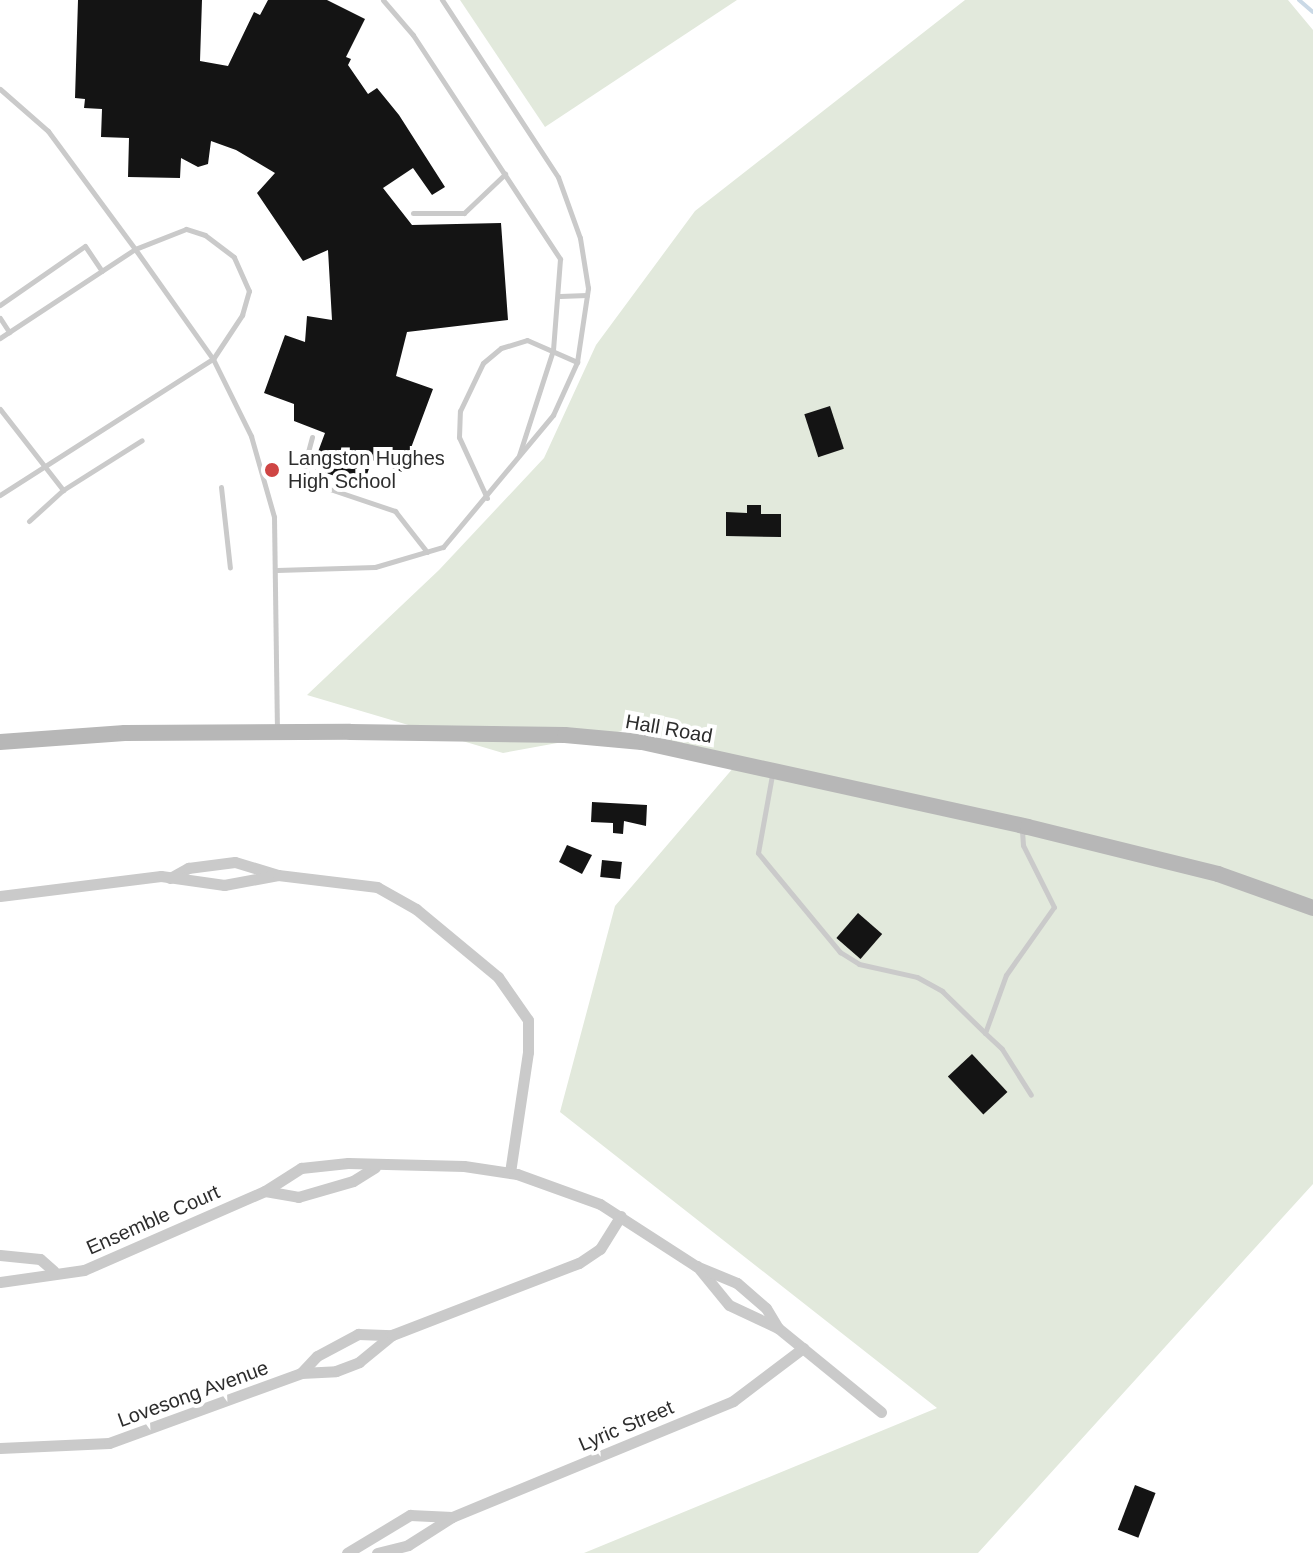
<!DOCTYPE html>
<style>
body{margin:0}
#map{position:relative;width:1313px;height:1553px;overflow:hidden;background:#fff;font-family:Arial,sans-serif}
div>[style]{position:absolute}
.green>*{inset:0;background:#e2e9dc}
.stream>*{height:4px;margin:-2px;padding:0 2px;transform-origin:2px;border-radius:2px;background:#cad9e6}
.building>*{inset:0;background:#141414;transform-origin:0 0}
.lane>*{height:5px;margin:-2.5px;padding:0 2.5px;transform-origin:2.5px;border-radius:2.5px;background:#cacaca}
.street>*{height:11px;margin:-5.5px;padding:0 5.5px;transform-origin:5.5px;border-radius:5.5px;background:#cacaca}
.secondary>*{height:16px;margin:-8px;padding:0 8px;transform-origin:8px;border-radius:8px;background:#b7b7b7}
.dots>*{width:22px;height:22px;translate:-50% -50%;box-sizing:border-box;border:4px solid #fff;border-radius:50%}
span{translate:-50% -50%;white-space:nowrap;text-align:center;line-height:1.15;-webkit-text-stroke:8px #fff;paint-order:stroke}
.poi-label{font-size:20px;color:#2d2d2d}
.left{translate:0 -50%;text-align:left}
.street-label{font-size:20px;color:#2d2d2d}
</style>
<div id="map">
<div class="green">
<div style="clip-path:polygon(460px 0,737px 0,545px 127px)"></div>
<div style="clip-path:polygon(965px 0,1288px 0,1313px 30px,1313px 1184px,978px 1553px,584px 1553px,937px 1408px,560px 1112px,615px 906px,740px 760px,623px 731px,503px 753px,307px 695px,439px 570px,544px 458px,596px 345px,695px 211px)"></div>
</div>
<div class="stream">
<div style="left:1299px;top:0;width:18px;rotate:41deg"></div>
</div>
<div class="building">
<div style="clip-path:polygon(78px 0,202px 0,200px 61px,228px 66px,254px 12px,260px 15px,268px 0,327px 0,365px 19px,346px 57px,351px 59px,348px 65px,368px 94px,377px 88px,399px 115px,445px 187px,432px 195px,413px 168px,383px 188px,412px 225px,501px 223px,508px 320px,407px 332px,396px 376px,433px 389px,402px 472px,372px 460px,363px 486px,312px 468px,325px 433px,294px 421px,294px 404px,264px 393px,285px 335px,305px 342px,307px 316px,332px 320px,328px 250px,303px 261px,257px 193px,275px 173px,236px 150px,211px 141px,208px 164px,198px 167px,181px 158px,180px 178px,128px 177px,129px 138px,101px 137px,102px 109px,84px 108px,85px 99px,75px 98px)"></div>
<div style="left:830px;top:406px;width:45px;height:27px;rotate:72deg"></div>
<div style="clip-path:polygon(747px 505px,761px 505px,761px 514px,781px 514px,781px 537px,726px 536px,726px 512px,747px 513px)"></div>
<div style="clip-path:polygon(592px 802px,647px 805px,646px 826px,624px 821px,623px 834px,613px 833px,613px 823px,591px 822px)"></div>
<div style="clip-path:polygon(567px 845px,592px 855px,582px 874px,559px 862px)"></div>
<div style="left:602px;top:860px;width:20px;height:17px;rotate:6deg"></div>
<div style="left:858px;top:913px;width:32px;height:33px;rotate:41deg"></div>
<div style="left:972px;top:1054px;width:52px;height:33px;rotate:47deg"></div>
<div style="left:1135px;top:1485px;width:22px;height:48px;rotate:21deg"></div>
</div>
<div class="lane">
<div style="left:383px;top:0;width:46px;rotate:49.4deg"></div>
<div style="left:413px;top:35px;width:268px;rotate:56.7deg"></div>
<div style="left:560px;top:259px;width:91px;rotate:94.4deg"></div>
<div style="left:553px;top:350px;width:110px;rotate:107.9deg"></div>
<div style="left:0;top:89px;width:64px;rotate:41.2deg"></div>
<div style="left:48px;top:131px;width:147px;rotate:53.6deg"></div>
<div style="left:135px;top:249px;width:135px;rotate:54.7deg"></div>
<div style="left:213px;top:359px;width:53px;rotate:-56.6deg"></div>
<div style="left:242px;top:315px;width:25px;rotate:-74deg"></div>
<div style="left:249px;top:291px;width:37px;rotate:-114deg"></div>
<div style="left:234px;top:257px;width:36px;rotate:-143deg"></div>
<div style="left:205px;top:235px;width:20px;rotate:-162deg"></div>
<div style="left:186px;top:229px;width:55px;rotate:158.6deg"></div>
<div style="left:135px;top:249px;width:162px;rotate:146.6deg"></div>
<div style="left:413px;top:213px;width:51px"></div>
<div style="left:464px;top:213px;width:57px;rotate:-43.6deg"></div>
<div style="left:560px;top:296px;width:27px;rotate:-2deg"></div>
<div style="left:0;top:305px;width:103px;rotate:-34.8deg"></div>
<div style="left:85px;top:246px;width:30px;rotate:56deg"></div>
<div style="left:0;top:318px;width:17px;rotate:57deg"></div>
<div style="left:0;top:409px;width:103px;rotate:52.1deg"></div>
<div style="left:312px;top:437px;width:30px;rotate:105deg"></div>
<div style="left:304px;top:466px;width:19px;rotate:65deg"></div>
<div style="left:312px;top:483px;width:88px;rotate:18.6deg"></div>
<div style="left:395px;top:511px;width:52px;rotate:52deg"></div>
<div style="left:221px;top:487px;width:81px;rotate:83.7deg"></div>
<div style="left:0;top:495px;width:253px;rotate:-32.6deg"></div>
<div style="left:213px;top:359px;width:86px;rotate:63.7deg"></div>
<div style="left:251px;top:436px;width:84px;rotate:74.1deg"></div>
<div style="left:274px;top:517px;width:212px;rotate:89.2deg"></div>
<div style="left:487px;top:498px;width:67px;rotate:-114.7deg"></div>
<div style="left:459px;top:437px;width:26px;rotate:-88deg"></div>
<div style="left:460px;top:411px;width:53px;rotate:-64.4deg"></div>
<div style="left:483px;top:363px;width:23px;rotate:-40deg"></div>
<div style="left:501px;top:348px;width:27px;rotate:-17deg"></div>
<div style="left:527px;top:340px;width:55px;rotate:23.7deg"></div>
<div style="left:29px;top:521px;width:46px;rotate:-42.4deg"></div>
<div style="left:63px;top:490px;width:93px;rotate:-32.3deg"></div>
<div style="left:277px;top:570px;width:98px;rotate:-1.8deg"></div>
<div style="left:375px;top:567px;width:71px;rotate:-16.4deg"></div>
<div style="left:443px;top:547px;width:172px;rotate:-50.2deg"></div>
<div style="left:553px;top:415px;width:58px;rotate:-65.6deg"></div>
<div style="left:577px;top:362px;width:75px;rotate:-81.5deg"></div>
<div style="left:588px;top:288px;width:51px;rotate:-99.1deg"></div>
<div style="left:580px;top:238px;width:65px;rotate:-109.8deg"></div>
<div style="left:558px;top:177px;width:212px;rotate:-123.2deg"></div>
<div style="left:772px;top:775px;width:79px;rotate:100.2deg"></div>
<div style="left:758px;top:853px;width:129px;rotate:50.4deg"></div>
<div style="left:840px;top:952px;width:22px;rotate:32deg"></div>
<div style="left:859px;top:964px;width:59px;rotate:12.6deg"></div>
<div style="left:917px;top:977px;width:29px;rotate:29deg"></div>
<div style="left:942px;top:991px;width:60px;rotate:44.3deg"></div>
<div style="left:985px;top:1033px;width:62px;rotate:-70.1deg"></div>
<div style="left:1006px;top:975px;width:83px;rotate:-54.8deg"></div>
<div style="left:1054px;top:907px;width:69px;rotate:-116.6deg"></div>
<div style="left:1023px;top:845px;width:16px;rotate:-94deg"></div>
<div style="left:985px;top:1033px;width:23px;rotate:43deg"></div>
<div style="left:1002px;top:1049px;width:54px;rotate:57.8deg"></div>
</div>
<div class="street">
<div style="left:170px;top:878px;width:21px;rotate:-29deg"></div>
<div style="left:188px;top:868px;width:47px;rotate:-7.3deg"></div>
<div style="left:235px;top:862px;width:45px;rotate:16.8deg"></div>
<div style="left:0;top:896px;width:162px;rotate:-7.1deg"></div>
<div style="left:161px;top:876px;width:64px;rotate:8.1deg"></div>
<div style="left:224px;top:885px;width:55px;rotate:-10.5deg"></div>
<div style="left:278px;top:875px;width:100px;rotate:6.9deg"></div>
<div style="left:377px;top:887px;width:45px;rotate:29.4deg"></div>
<div style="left:416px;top:909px;width:107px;rotate:39.7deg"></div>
<div style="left:498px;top:977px;width:52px;rotate:55.1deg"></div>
<div style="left:528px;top:1020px;width:32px;rotate:90deg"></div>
<div style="left:528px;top:1052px;width:121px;rotate:98.5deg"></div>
<div style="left:265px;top:1191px;width:34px;rotate:10deg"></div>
<div style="left:298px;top:1197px;width:57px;rotate:-16.2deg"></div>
<div style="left:353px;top:1181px;width:26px;rotate:-32deg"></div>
<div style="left:0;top:1255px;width:40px;rotate:5.7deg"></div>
<div style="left:40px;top:1259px;width:18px;rotate:41deg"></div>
<div style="left:697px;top:1266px;width:50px;rotate:50.6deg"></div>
<div style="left:729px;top:1305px;width:54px;rotate:25.1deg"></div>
<div style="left:778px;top:1328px;width:133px;rotate:39.2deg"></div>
<div style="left:0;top:1282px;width:85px;rotate:-8.1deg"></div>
<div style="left:84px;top:1270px;width:197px;rotate:-23.6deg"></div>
<div style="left:265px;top:1191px;width:43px;rotate:-32.6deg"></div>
<div style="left:301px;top:1168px;width:47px;rotate:-6.1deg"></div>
<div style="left:348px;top:1163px;width:116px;rotate:1.5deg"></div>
<div style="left:464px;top:1166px;width:54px;rotate:8.6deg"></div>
<div style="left:517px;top:1174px;width:88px;rotate:19.9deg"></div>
<div style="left:600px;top:1204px;width:114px;rotate:32.9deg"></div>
<div style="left:696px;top:1266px;width:44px;rotate:22.5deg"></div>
<div style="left:737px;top:1283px;width:38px;rotate:41deg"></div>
<div style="left:766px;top:1308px;width:23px;rotate:59deg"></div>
<div style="left:301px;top:1373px;width:23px;rotate:-47deg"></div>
<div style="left:317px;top:1356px;width:47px;rotate:-28.2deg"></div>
<div style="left:358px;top:1334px;width:34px;rotate:2deg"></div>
<div style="left:0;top:1448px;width:109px;rotate:-2.6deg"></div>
<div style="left:109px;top:1443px;width:204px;rotate:-20deg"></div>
<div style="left:301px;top:1373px;width:35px;rotate:-3deg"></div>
<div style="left:336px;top:1371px;width:25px;rotate:-21deg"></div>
<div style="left:359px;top:1362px;width:43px;rotate:-39.3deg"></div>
<div style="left:392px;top:1335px;width:200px;rotate:-21.1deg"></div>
<div style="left:579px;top:1263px;width:25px;rotate:-34deg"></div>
<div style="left:600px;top:1249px;width:39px;rotate:-58deg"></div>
<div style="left:347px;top:1553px;width:74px;rotate:-31.1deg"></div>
<div style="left:410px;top:1515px;width:42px;rotate:2.7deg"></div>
<div style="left:377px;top:1553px;width:32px;rotate:-14deg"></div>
<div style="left:408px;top:1545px;width:52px;rotate:-32.5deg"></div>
<div style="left:452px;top:1517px;width:304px;rotate:-22.4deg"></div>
<div style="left:733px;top:1401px;width:88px;rotate:-37.1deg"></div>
</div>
<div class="secondary">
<div style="left:0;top:742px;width:125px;rotate:-4.1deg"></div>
<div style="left:125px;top:733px;width:225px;rotate:-0.3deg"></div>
<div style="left:350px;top:732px;width:215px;rotate:0.8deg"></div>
<div style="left:565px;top:735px;width:77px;rotate:5.2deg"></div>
<div style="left:642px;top:742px;width:395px;rotate:12.4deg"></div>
<div style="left:1028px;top:827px;width:196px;rotate:13.9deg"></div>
<div style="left:1218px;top:874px;width:101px;rotate:19.7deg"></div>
</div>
<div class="dots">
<div style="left:272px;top:470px;background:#cf4544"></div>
</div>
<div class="poi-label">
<span class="left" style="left:288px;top:470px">Langston Hughes<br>High School</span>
</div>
<div class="street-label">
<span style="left:669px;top:729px;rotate:10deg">Hall Road</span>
<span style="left:153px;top:1220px;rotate:-24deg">Ensemble Court</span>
<span style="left:193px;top:1394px;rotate:-20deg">Lovesong Avenue</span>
<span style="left:626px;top:1426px;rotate:-23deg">Lyric Street</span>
</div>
</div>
